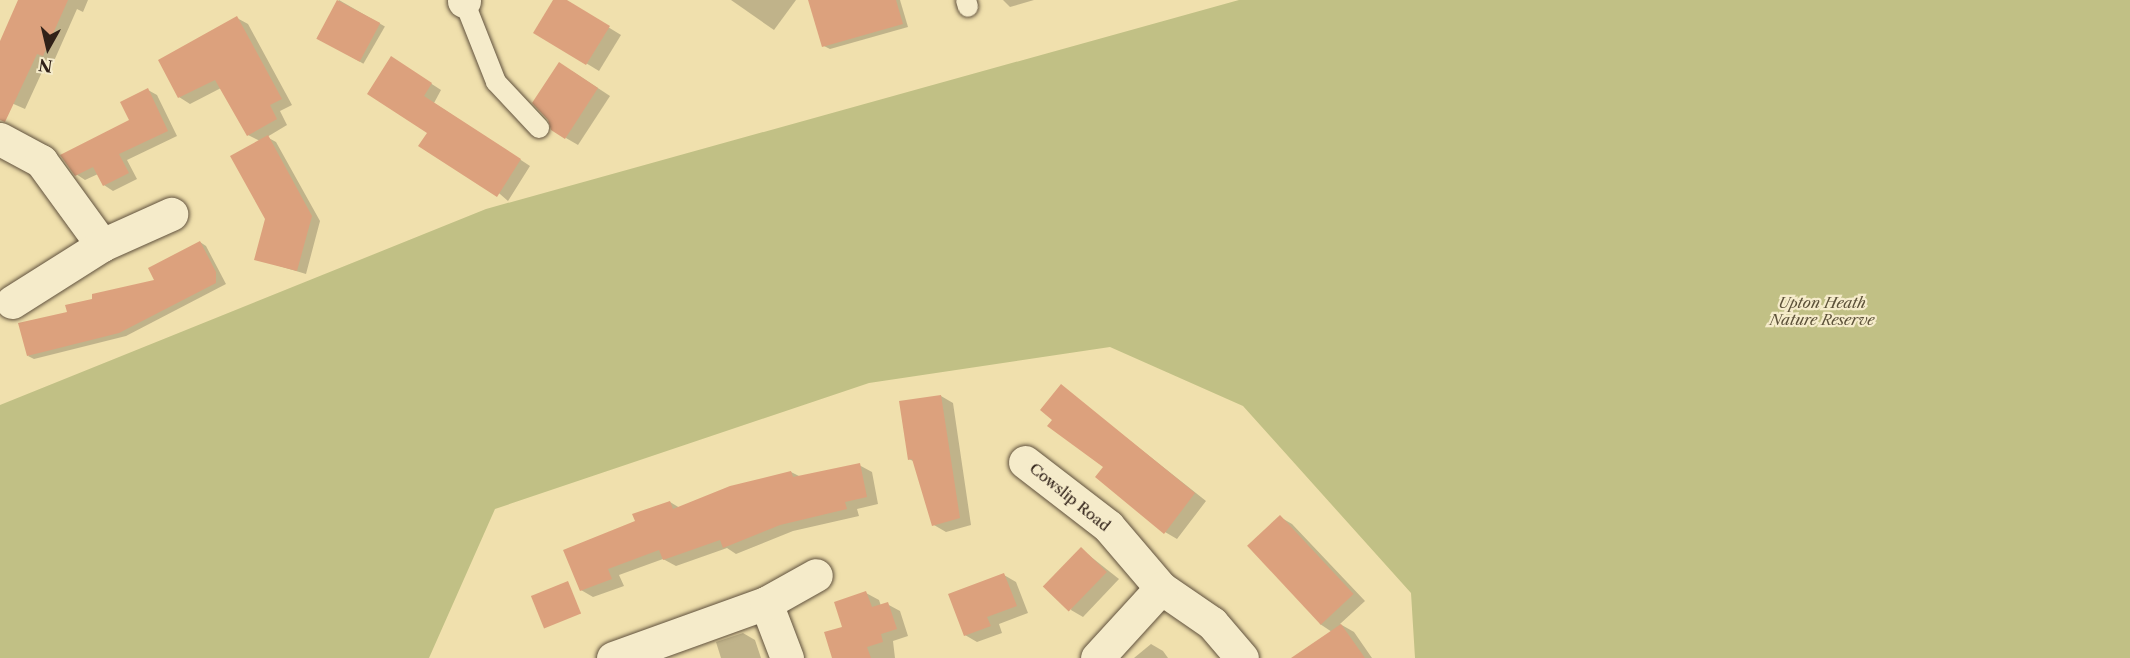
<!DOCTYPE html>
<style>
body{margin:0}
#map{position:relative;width:2130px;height:658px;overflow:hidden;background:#f0e0ad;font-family:"Libre Caslon Text",serif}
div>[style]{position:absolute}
.green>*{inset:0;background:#c1c085}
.shadow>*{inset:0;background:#0003;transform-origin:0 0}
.building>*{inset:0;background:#dca17d;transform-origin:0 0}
.roads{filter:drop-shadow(0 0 2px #60513d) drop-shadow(0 0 2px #60513d)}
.service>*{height:20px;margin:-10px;padding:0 10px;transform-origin:10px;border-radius:10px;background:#f5ebca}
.minor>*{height:33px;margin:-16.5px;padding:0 16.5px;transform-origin:16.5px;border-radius:16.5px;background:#f5ebca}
span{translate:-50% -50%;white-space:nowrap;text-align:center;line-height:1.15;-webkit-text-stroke:4.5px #f5ebca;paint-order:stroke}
.park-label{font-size:15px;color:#5c5139;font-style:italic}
.street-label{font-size:15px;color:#302118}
.north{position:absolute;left:18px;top:18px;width:60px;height:60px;-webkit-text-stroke:4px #f5ebca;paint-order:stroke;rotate:188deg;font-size:16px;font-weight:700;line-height:24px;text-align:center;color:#302118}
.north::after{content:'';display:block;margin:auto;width:21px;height:27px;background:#302118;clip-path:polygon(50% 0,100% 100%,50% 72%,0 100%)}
</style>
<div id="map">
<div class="green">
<div style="clip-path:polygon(1239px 0,2130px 0,2130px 658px,1415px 658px,1411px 593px,1243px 406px,1110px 347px,869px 383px,495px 509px,429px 658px,0 658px,0 405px,486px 209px)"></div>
</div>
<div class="shadow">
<div style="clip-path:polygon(21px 0,88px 0,83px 12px,77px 9px,54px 61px,48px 59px,25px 109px,0 98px,0 45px)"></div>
<div style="left:339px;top:0;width:53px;height:43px;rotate:30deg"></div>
<div style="clip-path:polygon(555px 0,564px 0,621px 35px,599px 71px,535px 32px)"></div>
<div style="clip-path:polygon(731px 0,796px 0,774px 30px)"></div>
<div style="clip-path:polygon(831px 0,900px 0,908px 27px,830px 49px,824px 46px)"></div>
<div style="clip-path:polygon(1003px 0,1034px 0,1010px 7px)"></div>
<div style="clip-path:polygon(237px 18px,248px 24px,292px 105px,280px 111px,287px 125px,267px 137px,276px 142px,320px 221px,306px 274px,256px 259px,266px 219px,260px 141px,248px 135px,221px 88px,190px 104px,179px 97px)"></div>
<div style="clip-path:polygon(401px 64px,441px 90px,434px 103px,530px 166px,508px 201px,429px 132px)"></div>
<div style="clip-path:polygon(572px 71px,610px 96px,578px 145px,566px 138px)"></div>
<div style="clip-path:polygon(148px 90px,157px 95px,177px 136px,127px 160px,137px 179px,113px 191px,104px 185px,98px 174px,85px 180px,76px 174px,131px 121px)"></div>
<div style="clip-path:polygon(200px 242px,206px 246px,226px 284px,126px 336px,34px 359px,28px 356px,69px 313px,156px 281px)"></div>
<div style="clip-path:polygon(1061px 386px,1206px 501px,1177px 539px,1165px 532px,1105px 467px,1054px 420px)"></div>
<div style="clip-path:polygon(941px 396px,953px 403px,971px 525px,946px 532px,934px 525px,915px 462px,909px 459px)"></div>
<div style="clip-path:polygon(859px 465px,872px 472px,878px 504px,857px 509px,859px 516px,793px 531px,736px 554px,727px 548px,676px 566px,663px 559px,619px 575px,624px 586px,593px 597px,581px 590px,637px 522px,670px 502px,680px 508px,791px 472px,801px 477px)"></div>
<div style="clip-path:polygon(1280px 517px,1292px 524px,1365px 601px,1340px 624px,1354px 632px,1372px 658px,1326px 658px,1332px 632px,1320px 624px)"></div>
<div style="clip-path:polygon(1081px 549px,1119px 579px,1083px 617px,1071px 610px)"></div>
<div style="clip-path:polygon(1004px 575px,1016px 582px,1028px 613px,999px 624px,1002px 633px,977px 642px,965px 635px)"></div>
<div style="clip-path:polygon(866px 593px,879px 600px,881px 606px,887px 604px,900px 611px,908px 636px,893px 641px,895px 658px,832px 658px,844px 628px)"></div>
<div style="clip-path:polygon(743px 633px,755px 640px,761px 658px,721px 658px,716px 642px)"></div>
<div style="clip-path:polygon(1151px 644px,1163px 651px,1168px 658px,1134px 658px)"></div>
</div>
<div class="building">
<div style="clip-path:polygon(18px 0,68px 0,43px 56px,37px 54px,5px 122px,0 120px,0 41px)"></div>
<div style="left:337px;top:0;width:49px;height:44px;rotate:28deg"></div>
<div style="clip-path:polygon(553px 0,567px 0,610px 26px,586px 65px,533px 33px)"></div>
<div style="clip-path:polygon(808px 0,896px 0,903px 24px,822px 47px)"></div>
<div style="clip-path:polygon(237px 16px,282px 99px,270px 105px,277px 119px,247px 136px,215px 80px,178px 98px,158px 60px)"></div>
<div style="clip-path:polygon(391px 56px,432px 83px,424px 96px,521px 159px,497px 197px,418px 146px,427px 133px,367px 94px)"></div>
<div style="clip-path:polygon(559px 62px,598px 88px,565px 139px,551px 130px,548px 120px,532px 103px)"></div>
<div style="clip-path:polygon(148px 88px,168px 131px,119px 154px,129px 173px,103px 186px,93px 167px,75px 176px,60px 155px,129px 120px,120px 102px)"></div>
<div style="clip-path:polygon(268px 135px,312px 216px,297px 271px,254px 260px,265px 219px,230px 156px)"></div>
<div style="clip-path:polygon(200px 241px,216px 272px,216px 283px,119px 333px,27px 356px,18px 323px,67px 312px,65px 305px,92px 299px,92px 294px,154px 280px,148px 268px)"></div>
<div style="clip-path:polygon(1061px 384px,1195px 493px,1164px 534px,1095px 477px,1103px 467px,1047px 426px,1052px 420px,1040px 410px)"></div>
<div style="clip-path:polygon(941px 395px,960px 518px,932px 526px,912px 459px,908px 460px,899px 401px)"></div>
<div style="clip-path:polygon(860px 463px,867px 497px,845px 502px,847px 509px,780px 525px,723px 548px,720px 540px,663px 560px,659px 550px,608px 569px,612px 579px,580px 591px,563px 550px,635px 521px,632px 514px,670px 501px,673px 509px,730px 486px,791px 471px,793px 477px)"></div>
<div style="left:1280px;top:515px;width:108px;height:45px;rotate:47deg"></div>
<div style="left:1081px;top:547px;width:36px;height:55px;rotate:44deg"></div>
<div style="clip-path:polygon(1004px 573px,1017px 606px,987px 617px,991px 626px,964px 636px,948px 594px)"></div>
<div style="left:568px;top:581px;width:35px;height:40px;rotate:68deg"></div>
<div style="clip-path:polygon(866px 591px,872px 607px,888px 602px,897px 629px,881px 634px,883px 642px,867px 647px,871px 658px,832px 658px,824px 632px,842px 627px,834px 602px)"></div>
<div style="clip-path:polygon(1341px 624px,1365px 658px,1291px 658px)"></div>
</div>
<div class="roads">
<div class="service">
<div style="left:966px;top:0;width:7px;rotate:74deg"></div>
<div style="left:464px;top:1px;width:87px;rotate:68.4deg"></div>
<div style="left:496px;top:82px;width:63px;rotate:46.9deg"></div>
</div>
<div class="minor">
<div style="left:464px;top:0;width:1px;rotate:90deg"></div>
<div style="left:0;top:139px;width:47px;rotate:28.2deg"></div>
<div style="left:41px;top:161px;width:104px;rotate:54deg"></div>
<div style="left:12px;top:302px;width:107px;rotate:-32.3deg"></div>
<div style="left:102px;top:245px;width:76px;rotate:-24.2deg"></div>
<div style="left:1025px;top:462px;width:105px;rotate:37.6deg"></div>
<div style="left:1108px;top:526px;width:82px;rotate:49.5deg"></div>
<div style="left:1161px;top:588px;width:62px;rotate:34.5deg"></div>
<div style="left:1212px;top:623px;width:46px;rotate:49.4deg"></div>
<div style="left:766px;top:603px;width:59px;rotate:69.1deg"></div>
<div style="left:613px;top:658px;width:163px;rotate:-19.8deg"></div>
<div style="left:766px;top:603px;width:57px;rotate:-29.2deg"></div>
<div style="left:1097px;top:658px;width:95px;rotate:-47.6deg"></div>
</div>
</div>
<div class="park-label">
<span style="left:1822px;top:311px">Upton Heath<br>Nature Reserve</span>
</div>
<div class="street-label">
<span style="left:1070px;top:497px;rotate:39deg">Cowslip Road</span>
</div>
<div class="north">N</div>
</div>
